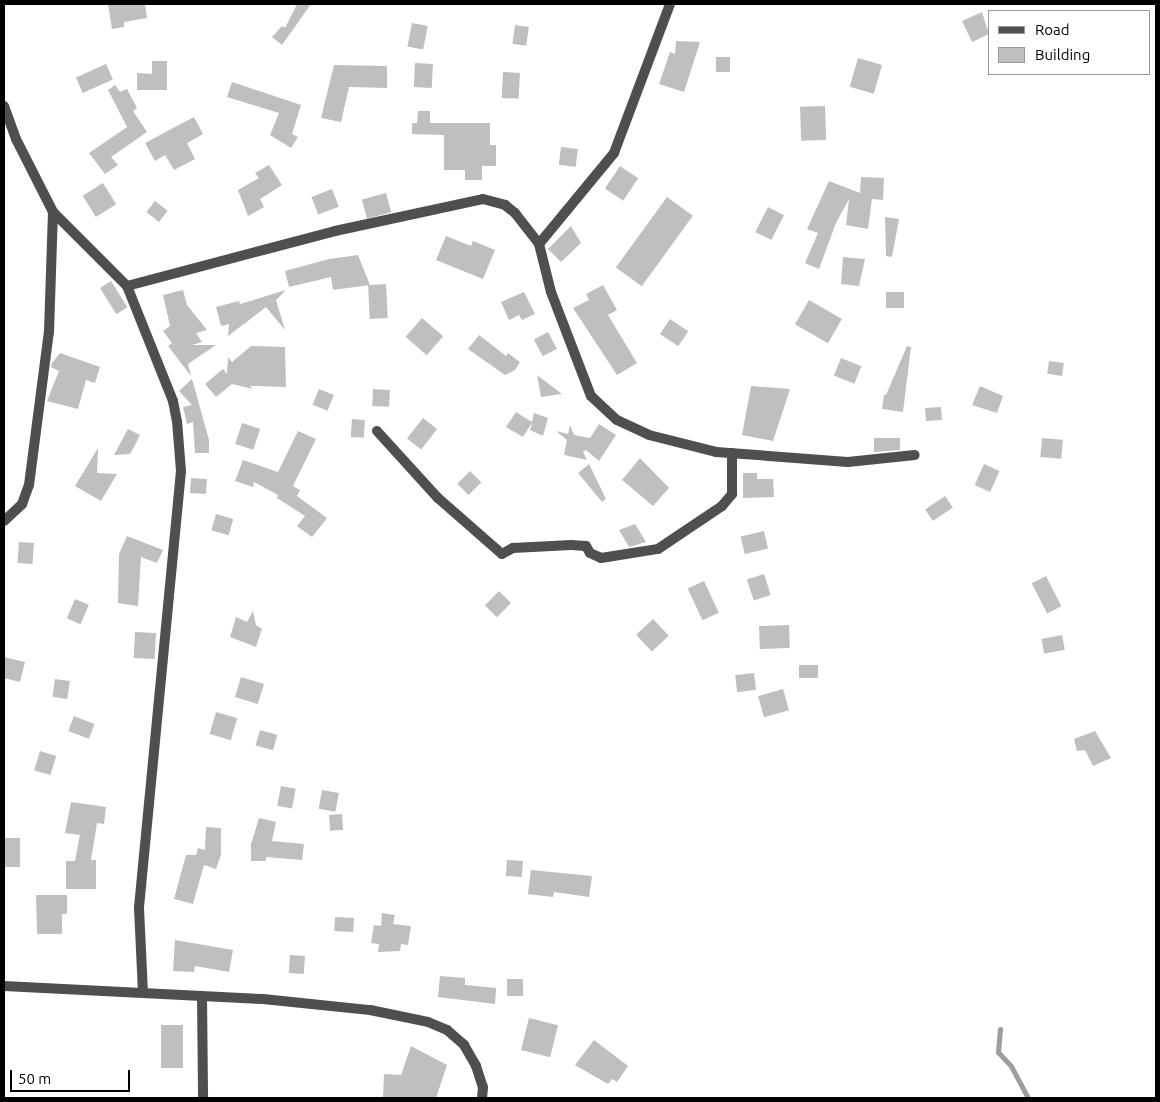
<!DOCTYPE html>
<style>
body{margin:0}
#map{position:relative;width:1160px;height:1102px;overflow:hidden;background:#fff;font-family:Ubuntu,sans-serif}
div>[style]{position:absolute}
.stream>*{height:5px;margin:-2.5px;padding:0 2.5px;transform-origin:2.5px;border-radius:2.5px;background:#9d9d9d}
.building>*{inset:0;background:#bfbfbf;transform-origin:0 0}
.street>*{height:10px;margin:-5px;padding:0 5px;transform-origin:5px;border-radius:5px;background:#4f4f4f}
span{translate:-50% -50%;white-space:nowrap;text-align:center;line-height:1.15;-webkit-text-stroke:5px #fff;paint-order:stroke}
.frame{position:absolute;inset:0;border:5px solid #000;pointer-events:none}
.legend{position:absolute;left:988px;top:10px;width:162px;height:65px;box-sizing:border-box;background:#fff;border:1px solid #999;margin:0;padding:6px 9px;list-style:none;font-size:15px;color:#000}
.legend li{display:flex;align-items:center;gap:10px;height:25px}
.legend b{width:25px;border:1px solid #999}
.scale{position:absolute;left:10px;top:1070px;width:120px;height:22px;box-sizing:border-box;border:2px solid #000;border-top:0;padding-left:6px;font-size:15px;line-height:18px;white-space:nowrap;color:#000;-webkit-text-stroke:4px #fff;paint-order:stroke}
</style>
<div id="map">
<div class="stream">
<div style="left:1000px;top:1029px;width:23px;rotate:95deg"></div>
<div style="left:998px;top:1052px;width:19px;rotate:47deg"></div>
<div style="left:1011px;top:1066px;width:36px;rotate:62deg"></div>
</div>
<div class="building">
<div style="clip-path:polygon(108px 4px,145px 4px,147px 18px,124px 22px,124px 27px,112px 29px)"></div>
<div style="clip-path:polygon(297px 4px,311px 4px,282px 45px,272px 37px,282px 26px,285px 28px)"></div>
<div style="clip-path:polygon(982px 12px,989px 34px,972px 42px,962px 21px)"></div>
<div style="left:412px;top:23px;width:16px;height:24px;rotate:11deg"></div>
<div style="left:515px;top:25px;width:14px;height:19px;rotate:8deg"></div>
<div style="clip-path:polygon(676px 41px,700px 42px,684px 92px,659px 84px,670px 52px,675px 54px)"></div>
<div style="left:730px;top:57px;width:15px;height:14px;rotate:90deg"></div>
<div style="left:858px;top:58px;width:25px;height:30px;rotate:16deg"></div>
<div style="clip-path:polygon(152px 61px,167px 61px,167px 90px,137px 90px,137px 73px,152px 74px)"></div>
<div style="left:415px;top:63px;width:18px;height:24px;rotate:3deg"></div>
<div style="left:106px;top:64px;width:17px;height:33px;rotate:66deg"></div>
<div style="clip-path:polygon(334px 65px,387px 66px,387px 88px,349px 87px,341px 122px,321px 118px)"></div>
<div style="left:503px;top:72px;width:17px;height:26px;rotate:3deg"></div>
<div style="clip-path:polygon(232px 82px,301px 105px,292px 134px,298px 137px,291px 148px,270px 135px,279px 113px,227px 97px)"></div>
<div style="clip-path:polygon(115px 85px,120px 92px,127px 89px,137px 108px,133px 111px,147px 132px,111px 157px,118px 165px,105px 174px,89px 153px,127px 127px,108px 90px)"></div>
<div style="left:825px;top:106px;width:34px;height:25px;rotate:88deg"></div>
<div style="clip-path:polygon(418px 111px,430px 111px,430px 123px,490px 123px,490px 145px,496px 145px,496px 166px,482px 166px,482px 180px,465px 180px,465px 170px,444px 170px,444px 135px,412px 134px,412px 123px,417px 123px)"></div>
<div style="clip-path:polygon(194px 117px,203px 134px,187px 143px,195px 159px,174px 170px,165px 155px,155px 161px,145px 143px)"></div>
<div style="left:561px;top:147px;width:17px;height:18px;rotate:7deg"></div>
<div style="clip-path:polygon(269px 165px,282px 185px,260px 199px,264px 207px,248px 216px,238px 190px,259px 178px,255px 173px)"></div>
<div style="left:620px;top:166px;width:22px;height:27px;rotate:34deg"></div>
<div style="clip-path:polygon(861px 177px,884px 178px,883px 200px,872px 199px,868px 229px,846px 225px,849px 199px,836px 223px,819px 269px,805px 263px,818px 233px,807px 229px,829px 181px,860px 193px)"></div>
<div style="left:103px;top:183px;width:25px;height:24px;rotate:58deg"></div>
<div style="left:332px;top:189px;width:19px;height:22px;rotate:69deg"></div>
<div style="left:386px;top:193px;width:20px;height:25px;rotate:75deg"></div>
<div style="left:667px;top:197px;width:32px;height:87px;rotate:36deg"></div>
<div style="left:155px;top:201px;width:16px;height:14px;rotate:38deg"></div>
<div style="left:768px;top:207px;width:18px;height:28px;rotate:27deg"></div>
<div style="clip-path:polygon(885px 217px,899px 219px,892px 257px,886px 256px)"></div>
<div style="clip-path:polygon(571px 226px,581px 243px,561px 262px,548px 249px)"></div>
<div style="clip-path:polygon(446px 236px,471px 246px,473px 241px,495px 250px,483px 279px,436px 260px)"></div>
<div style="clip-path:polygon(358px 255px,370px 285px,333px 290px,331px 277px,289px 287px,285px 271px,329px 259px)"></div>
<div style="clip-path:polygon(843px 257px,865px 259px,859px 286px,841px 284px)"></div>
<div style="left:111px;top:281px;width:31px;height:13px;rotate:58deg"></div>
<div style="left:386px;top:284px;width:34px;height:18px;rotate:87deg"></div>
<div style="clip-path:polygon(603px 285px,617px 310px,608px 315px,637px 363px,617px 375px,573px 308px,589px 300px,586px 294px)"></div>
<div style="clip-path:polygon(183px 290px,187px 305px,207px 330px,196px 333px,202px 342px,192px 345px,216px 345px,188px 364px,191px 376px,168px 346px,172px 343px,163px 331px,170px 326px,163px 295px)"></div>
<div style="clip-path:polygon(286px 290px,276px 300px,285px 330px,266px 307px,228px 336px,229px 324px,221px 326px,216px 307px,239px 301px,240px 304px)"></div>
<div style="clip-path:polygon(524px 292px,535px 314px,522px 320px,519px 315px,509px 320px,501px 302px)"></div>
<div style="left:904px;top:292px;width:16px;height:18px;rotate:90deg"></div>
<div style="left:809px;top:300px;width:38px;height:28px;rotate:30deg"></div>
<div style="left:422px;top:318px;width:28px;height:25px;rotate:41deg"></div>
<div style="left:670px;top:319px;width:22px;height:18px;rotate:34deg"></div>
<div style="left:548px;top:332px;width:19px;height:16px;rotate:62deg"></div>
<div style="clip-path:polygon(479px 335px,506px 356px,508px 353px,520px 362px,515px 370px,505px 375px,468px 349px)"></div>
<div style="clip-path:polygon(251px 346px,285px 347px,286px 387px,250px 386px,253px 389px,232px 384px,216px 397px,205px 384px,223px 369px,227px 374px,228px 357px,232px 362px)"></div>
<div style="clip-path:polygon(907px 346px,911px 347px,903px 412px,882px 409px,884px 395px,886px 395px)"></div>
<div style="clip-path:polygon(60px 353px,100px 367px,95px 383px,86px 380px,78px 409px,47px 401px,59px 371px,51px 367px,52px 363px)"></div>
<div style="left:841px;top:358px;width:22px;height:19px;rotate:22deg"></div>
<div style="left:1049px;top:361px;width:15px;height:13px;rotate:8deg"></div>
<div style="clip-path:polygon(537px 375px,562px 394px,541px 397px)"></div>
<div style="clip-path:polygon(192px 379px,209px 440px,209px 453px,195px 453px,193px 422px,187px 424px,183px 407px,192px 405px,179px 391px)"></div>
<div style="clip-path:polygon(751px 386px,790px 389px,773px 441px,742px 435px)"></div>
<div style="clip-path:polygon(980px 386px,1003px 396px,997px 413px,972px 405px)"></div>
<div style="left:319px;top:389px;width:16px;height:17px;rotate:22deg"></div>
<div style="left:373px;top:389px;width:17px;height:17px;rotate:3deg"></div>
<div style="left:941px;top:407px;width:13px;height:16px;rotate:86deg"></div>
<div style="clip-path:polygon(516px 412px,532px 422px,534px 413px,548px 418px,543px 436px,530px 430px,532px 423px,523px 437px,506px 427px)"></div>
<div style="left:423px;top:418px;width:18px;height:26px;rotate:38deg"></div>
<div style="left:352px;top:419px;width:13px;height:18px;rotate:4deg"></div>
<div style="left:242px;top:423px;width:19px;height:22px;rotate:18deg"></div>
<div style="clip-path:polygon(599px 424px,616px 435px,599px 461px,586px 450px,583px 452px,587px 460px,564px 455px,567px 440px,556px 431px,568px 434px,570px 425px,574px 435px,590px 438px)"></div>
<div style="clip-path:polygon(128px 429px,140px 435px,134px 447px,130px 454px,114px 455px)"></div>
<div style="clip-path:polygon(298px 431px,316px 439px,293px 486px,300px 490px,297px 496px,327px 518px,312px 537px,297px 526px,305px 516px,277px 498px,278px 495px,254px 482px,253px 487px,235px 481px,243px 460px,278px 472px)"></div>
<div style="clip-path:polygon(874px 438px,900px 438px,900px 450px,874px 452px)"></div>
<div style="left:1042px;top:438px;width:21px;height:19px;rotate:5deg"></div>
<div style="clip-path:polygon(98px 448px,97px 473px,117px 474px,101px 501px,75px 486px)"></div>
<div style="clip-path:polygon(640px 458px,669px 488px,653px 506px,622px 480px)"></div>
<div style="clip-path:polygon(589px 464px,606px 499px,602px 502px,578px 473px)"></div>
<div style="left:984px;top:464px;width:17px;height:23px;rotate:24deg"></div>
<div style="left:470px;top:471px;width:16px;height:18px;rotate:45deg"></div>
<div style="clip-path:polygon(743px 473px,757px 473px,757px 479px,773px 479px,774px 497px,743px 498px)"></div>
<div style="left:191px;top:478px;width:16px;height:15px;rotate:4deg"></div>
<div style="left:945px;top:496px;width:14px;height:24px;rotate:56deg"></div>
<div style="left:216px;top:514px;width:18px;height:17px;rotate:16deg"></div>
<div style="clip-path:polygon(635px 524px,646px 542px,629px 547px,619px 530px)"></div>
<div style="left:764px;top:531px;width:18px;height:24px;rotate:77deg"></div>
<div style="clip-path:polygon(127px 536px,163px 550px,157px 563px,141px 557px,138px 606px,118px 603px,119px 554px)"></div>
<div style="left:19px;top:542px;width:15px;height:21px;rotate:4deg"></div>
<div style="left:764px;top:574px;width:22px;height:18px;rotate:72deg"></div>
<div style="left:1046px;top:576px;width:34px;height:16px;rotate:63deg"></div>
<div style="left:704px;top:581px;width:35px;height:18px;rotate:65deg"></div>
<div style="left:499px;top:591px;width:17px;height:20px;rotate:45deg"></div>
<div style="left:75px;top:599px;width:15px;height:21px;rotate:23deg"></div>
<div style="clip-path:polygon(253px 611px,256px 625px,262px 629px,256px 647px,230px 637px,236px 617px,247px 622px)"></div>
<div style="left:653px;top:619px;width:23px;height:23px;rotate:47deg"></div>
<div style="left:789px;top:625px;width:23px;height:30px;rotate:88deg"></div>
<div style="left:135px;top:632px;width:21px;height:26px;rotate:3deg"></div>
<div style="left:1062px;top:635px;width:15px;height:21px;rotate:79deg"></div>
<div style="clip-path:polygon(4px 657px,25px 662px,20px 682px,4px 678px)"></div>
<div style="left:799px;top:665px;width:19px;height:13px"></div>
<div style="left:754px;top:673px;width:17px;height:19px;rotate:83deg"></div>
<div style="left:241px;top:677px;width:24px;height:21px;rotate:17deg"></div>
<div style="left:55px;top:679px;width:15px;height:18px;rotate:8deg"></div>
<div style="left:783px;top:689px;width:22px;height:26px;rotate:74deg"></div>
<div style="left:216px;top:712px;width:22px;height:23px;rotate:16deg"></div>
<div style="left:74px;top:716px;width:22px;height:16px;rotate:21deg"></div>
<div style="left:260px;top:730px;width:18px;height:16px;rotate:16deg"></div>
<div style="clip-path:polygon(1095px 731px,1111px 758px,1093px 766px,1085px 750px,1077px 751px,1074px 739px)"></div>
<div style="left:40px;top:751px;width:17px;height:20px;rotate:17deg"></div>
<div style="left:281px;top:786px;width:15px;height:20px;rotate:11deg"></div>
<div style="left:322px;top:790px;width:17px;height:19px;rotate:10deg"></div>
<div style="clip-path:polygon(71px 802px,106px 807px,104px 824px,97px 823px,91px 860px,96px 860px,96px 889px,66px 889px,66px 861px,75px 861px,80px 835px,65px 833px)"></div>
<div style="left:342px;top:814px;width:16px;height:13px;rotate:86deg"></div>
<div style="clip-path:polygon(259px 818px,276px 822px,272px 841px,304px 844px,302px 860px,266px 857px,266px 861px,251px 861px,251px 844px)"></div>
<div style="clip-path:polygon(206px 827px,221px 828px,221px 855px,216px 869px,204px 865px,193px 904px,174px 899px,186px 855px,196px 855px,198px 848px,205px 850px)"></div>
<div style="left:4px;top:838px;width:16px;height:29px"></div>
<div style="left:507px;top:860px;width:16px;height:16px;rotate:4deg"></div>
<div style="clip-path:polygon(531px 870px,592px 876px,589px 897px,554px 892px,553px 897px,528px 894px)"></div>
<div style="clip-path:polygon(36px 895px,67px 895px,67px 914px,62px 914px,62px 934px,37px 934px)"></div>
<div style="clip-path:polygon(382px 913px,395px 915px,393px 924px,411px 926px,408px 945px,401px 944px,400px 951px,378px 952px,379px 944px,371px 943px,374px 925px,381px 926px)"></div>
<div style="left:335px;top:917px;width:19px;height:14px;rotate:3deg"></div>
<div style="clip-path:polygon(175px 940px,233px 950px,229px 972px,195px 966px,194px 972px,173px 971px)"></div>
<div style="left:290px;top:955px;width:15px;height:18px;rotate:4deg"></div>
<div style="clip-path:polygon(440px 976px,465px 978px,465px 985px,496px 988px,495px 1004px,438px 997px)"></div>
<div style="left:507px;top:979px;width:16px;height:17px"></div>
<div style="left:529px;top:1018px;width:30px;height:33px;rotate:14deg"></div>
<div style="left:161px;top:1025px;width:22px;height:43px"></div>
<div style="clip-path:polygon(594px 1040px,628px 1066px,617px 1082px,612px 1079px,608px 1084px,575px 1065px)"></div>
<div style="clip-path:polygon(411px 1046px,447px 1065px,436px 1098px,383px 1097px,384px 1074px,401px 1075px)"></div>
</div>
<div class="street">
<div style="left:4px;top:106px;width:35px;rotate:70deg"></div>
<div style="left:16px;top:139px;width:82px;rotate:63.1deg"></div>
<div style="left:53px;top:212px;width:105px;rotate:45deg"></div>
<div style="left:127px;top:286px;width:124px;rotate:68.2deg"></div>
<div style="left:173px;top:401px;width:20px;rotate:79deg"></div>
<div style="left:177px;top:421px;width:50px;rotate:85.4deg"></div>
<div style="left:181px;top:471px;width:439px;rotate:95.5deg"></div>
<div style="left:139px;top:908px;width:84px;rotate:87.3deg"></div>
<div style="left:539px;top:244px;width:118px;rotate:-50.5deg"></div>
<div style="left:614px;top:153px;width:159px;rotate:-69.4deg"></div>
<div style="left:127px;top:286px;width:215px;rotate:-14.8deg"></div>
<div style="left:335px;top:231px;width:151px;rotate:-12.2deg"></div>
<div style="left:483px;top:199px;width:23px;rotate:15deg"></div>
<div style="left:505px;top:205px;width:13px;rotate:39deg"></div>
<div style="left:515px;top:213px;width:39px;rotate:52deg"></div>
<div style="left:539px;top:244px;width:49px;rotate:76deg"></div>
<div style="left:551px;top:292px;width:111px;rotate:69deg"></div>
<div style="left:591px;top:396px;width:35px;rotate:43deg"></div>
<div style="left:617px;top:420px;width:35px;rotate:25deg"></div>
<div style="left:649px;top:435px;width:69px;rotate:14.2deg"></div>
<div style="left:716px;top:452px;width:132px;rotate:4.3deg"></div>
<div style="left:848px;top:462px;width:67px;rotate:-6deg"></div>
<div style="left:377px;top:431px;width:91px;rotate:47.7deg"></div>
<div style="left:438px;top:498px;width:85px;rotate:41.2deg"></div>
<div style="left:502px;top:554px;width:13px;rotate:-29deg"></div>
<div style="left:513px;top:548px;width:58px;rotate:-3deg"></div>
<div style="left:571px;top:545px;width:15px;rotate:4deg"></div>
<div style="left:586px;top:546px;width:8px;rotate:60deg"></div>
<div style="left:590px;top:553px;width:12px;rotate:24deg"></div>
<div style="left:601px;top:558px;width:58px;rotate:-9deg"></div>
<div style="left:658px;top:549px;width:77px;rotate:-33.9deg"></div>
<div style="left:722px;top:506px;width:16px;rotate:-50deg"></div>
<div style="left:732px;top:494px;width:41px;rotate:-90deg"></div>
<div style="left:4px;top:521px;width:25px;rotate:-43deg"></div>
<div style="left:22px;top:504px;width:20px;rotate:-70deg"></div>
<div style="left:29px;top:485px;width:154px;rotate:-82.6deg"></div>
<div style="left:49px;top:332px;width:120px;rotate:-88.1deg"></div>
<div style="left:4px;top:986px;width:259px;rotate:2.9deg"></div>
<div style="left:263px;top:999px;width:108px;rotate:5.9deg"></div>
<div style="left:370px;top:1010px;width:59px;rotate:11.7deg"></div>
<div style="left:428px;top:1022px;width:21px;rotate:23deg"></div>
<div style="left:447px;top:1030px;width:23px;rotate:41deg"></div>
<div style="left:464px;top:1045px;width:24px;rotate:60deg"></div>
<div style="left:476px;top:1066px;width:22px;rotate:72deg"></div>
<div style="left:483px;top:1087px;width:11px;rotate:95deg"></div>
<div style="left:202px;top:996px;width:102px;rotate:89.4deg"></div>
</div>
<div class="frame"></div>
<ul class="legend">
<li><b style="height:6px;background:#4f4f4f"></b>Road</li>
<li><b style="height:14px;background:#bfbfbf"></b>Building</li>
</ul>
<div class="scale">50 m</div>
</div>
